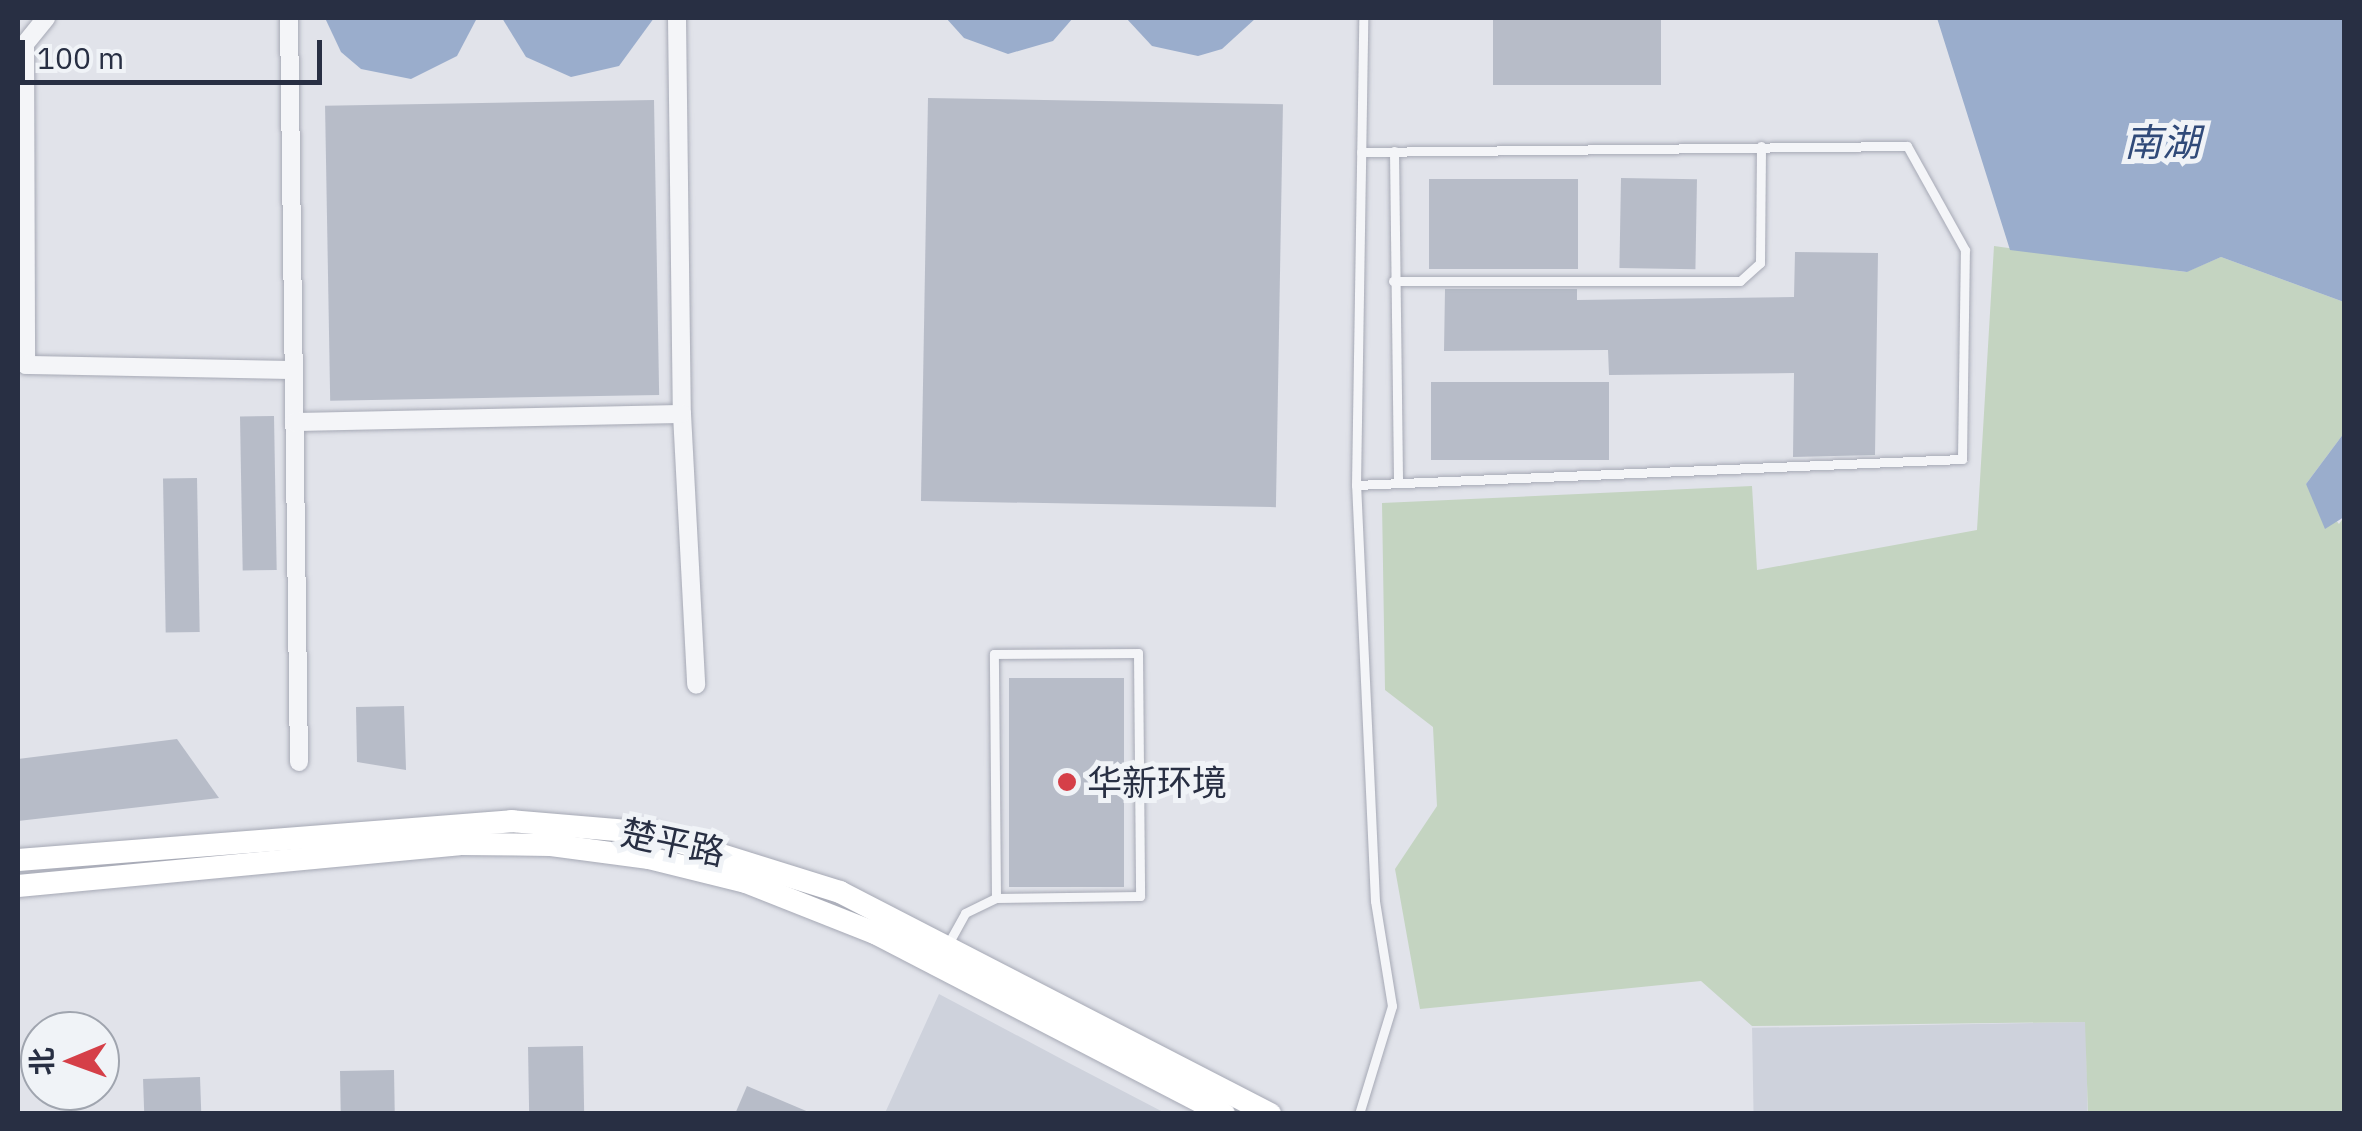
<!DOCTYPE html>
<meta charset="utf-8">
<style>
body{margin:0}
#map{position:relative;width:2362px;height:1131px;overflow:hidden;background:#e1e3ea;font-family:"IBM Plex Sans","Noto Sans SC",sans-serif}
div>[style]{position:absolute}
.built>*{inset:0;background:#ced2dc;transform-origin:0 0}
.green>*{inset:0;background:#c4d4c1}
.water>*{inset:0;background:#9aadcc}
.building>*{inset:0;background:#b7bcc8;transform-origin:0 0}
.roads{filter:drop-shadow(0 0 2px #a6a9b5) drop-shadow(0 0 2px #a6a9b5)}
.lane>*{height:9px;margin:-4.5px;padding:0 4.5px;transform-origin:4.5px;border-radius:4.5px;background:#f4f5f8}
.street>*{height:18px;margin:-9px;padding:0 9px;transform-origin:9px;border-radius:9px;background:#f4f5f8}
.secondary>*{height:22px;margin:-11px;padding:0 11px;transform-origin:11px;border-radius:11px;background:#fff}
.dots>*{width:28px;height:28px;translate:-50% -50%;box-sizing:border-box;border:5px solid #f0f3f7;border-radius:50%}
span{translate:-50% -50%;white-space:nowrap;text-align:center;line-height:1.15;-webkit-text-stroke:10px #f0f3f7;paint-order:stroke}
.poi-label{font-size:35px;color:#282f43}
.left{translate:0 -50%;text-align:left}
.street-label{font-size:35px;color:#282f43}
.water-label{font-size:38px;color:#304a79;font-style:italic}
.frame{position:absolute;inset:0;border:20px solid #282f43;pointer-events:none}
.north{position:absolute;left:20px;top:1011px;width:100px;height:100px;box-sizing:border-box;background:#f0f3f7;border:2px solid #a0a5af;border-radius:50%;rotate:269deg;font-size:28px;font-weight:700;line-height:40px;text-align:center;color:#282f43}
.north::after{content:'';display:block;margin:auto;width:35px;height:45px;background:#d53f48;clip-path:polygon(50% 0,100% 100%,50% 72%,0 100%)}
.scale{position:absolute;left:20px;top:40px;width:302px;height:45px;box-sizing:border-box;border:5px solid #282f43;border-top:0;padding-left:12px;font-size:30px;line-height:35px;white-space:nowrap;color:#282f43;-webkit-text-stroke:8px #f0f3f7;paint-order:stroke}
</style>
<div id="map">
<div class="built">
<div style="clip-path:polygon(939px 994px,1069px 1063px,1165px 1113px,885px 1113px)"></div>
<div style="left:2086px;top:1022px;width:91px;height:334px;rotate:89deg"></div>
</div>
<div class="green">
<div style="clip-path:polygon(1994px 246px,2186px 272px,2221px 257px,2344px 302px,2344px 433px,2306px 484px,2339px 524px,2344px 517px,2344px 1113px,2088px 1113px,2085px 1022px,1752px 1026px,1701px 981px,1420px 1009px,1395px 869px,1437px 806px,1433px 727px,1385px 690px,1382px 503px,1752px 486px,1757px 570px,1977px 530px)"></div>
</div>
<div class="water">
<div style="clip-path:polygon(325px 18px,477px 18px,457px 56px,411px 79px,361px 69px,341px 52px)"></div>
<div style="clip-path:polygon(502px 18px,654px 18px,619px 66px,571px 77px,526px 57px)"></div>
<div style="clip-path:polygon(946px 18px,1073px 18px,1053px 41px,1008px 54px,964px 38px)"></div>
<div style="clip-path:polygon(1126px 18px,1256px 18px,1222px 49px,1198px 56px,1152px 46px)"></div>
<div style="clip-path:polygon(1937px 18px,2344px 18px,2344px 302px,2221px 257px,2187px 272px,2010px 250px)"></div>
<div style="clip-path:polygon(2344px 433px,2344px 517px,2325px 529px,2306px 484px)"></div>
</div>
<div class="building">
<div style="left:1493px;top:18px;width:168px;height:67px"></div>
<div style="left:928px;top:98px;width:355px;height:403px;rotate:1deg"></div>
<div style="left:654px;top:100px;width:295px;height:329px;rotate:89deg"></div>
<div style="left:1621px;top:178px;width:76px;height:90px;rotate:1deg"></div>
<div style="left:1429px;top:179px;width:149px;height:90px"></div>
<div style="clip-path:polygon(1795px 252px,1878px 253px,1875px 455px,1793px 457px,1794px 373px,1609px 375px,1608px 350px,1444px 351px,1445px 289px,1577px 289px,1577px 300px,1794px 297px)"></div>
<div style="left:1431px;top:382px;width:178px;height:78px"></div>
<div style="left:274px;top:416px;width:154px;height:34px;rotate:89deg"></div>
<div style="left:197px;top:478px;width:154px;height:34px;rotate:89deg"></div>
<div style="left:1009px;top:678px;width:115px;height:209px"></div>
<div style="clip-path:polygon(404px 706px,406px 770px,357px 762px,356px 707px)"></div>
<div style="clip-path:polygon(177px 739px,219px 798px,18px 821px,18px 759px)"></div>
<div style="left:583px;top:1046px;width:68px;height:55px;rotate:89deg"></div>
<div style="left:394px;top:1070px;width:44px;height:54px;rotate:89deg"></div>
<div style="left:200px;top:1077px;width:37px;height:57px;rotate:88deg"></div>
<div style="clip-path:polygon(747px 1086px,811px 1113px,811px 1114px,735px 1114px)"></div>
</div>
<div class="roads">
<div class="lane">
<div style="left:1394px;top:151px;width:331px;rotate:89.3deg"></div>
<div style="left:1393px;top:281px;width:347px"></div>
<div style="left:1740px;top:281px;width:27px;rotate:-42deg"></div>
<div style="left:1760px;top:263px;width:117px;rotate:-89.5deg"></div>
<div style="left:1356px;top:485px;width:607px;rotate:-2.46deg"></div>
<div style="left:1962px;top:459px;width:209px;rotate:-89.2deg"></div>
<div style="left:1965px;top:250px;width:119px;rotate:-119.1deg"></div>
<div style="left:1907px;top:146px;width:546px;rotate:179.37deg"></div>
<div style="left:1138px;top:653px;width:243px;rotate:89.5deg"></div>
<div style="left:1140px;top:896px;width:144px;rotate:179.2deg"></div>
<div style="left:996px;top:898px;width:244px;rotate:-90.5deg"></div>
<div style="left:994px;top:654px;width:144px;rotate:-0.4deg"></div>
<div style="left:948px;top:944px;width:35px;rotate:-61deg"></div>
<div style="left:965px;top:913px;width:34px;rotate:-26deg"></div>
<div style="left:1359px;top:1114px;width:113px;rotate:-73deg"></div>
<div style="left:1392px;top:1006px;width:106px;rotate:-99.2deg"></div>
<div style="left:1375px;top:901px;width:416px;rotate:-92.6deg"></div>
<div style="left:1356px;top:485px;width:467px;rotate:-89.1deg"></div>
</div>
<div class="street">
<div style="left:46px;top:18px;width:33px;rotate:129deg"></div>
<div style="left:25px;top:44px;width:321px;rotate:89.8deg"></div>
<div style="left:26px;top:365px;width:268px;rotate:1.1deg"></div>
<div style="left:289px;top:18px;width:744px;rotate:89.23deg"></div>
<div style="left:677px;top:18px;width:396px;rotate:89.3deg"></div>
<div style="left:682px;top:414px;width:271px;rotate:87deg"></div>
<div style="left:294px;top:422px;width:388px;rotate:-1.2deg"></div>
</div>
<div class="secondary">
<div style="left:18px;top:860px;width:495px;rotate:-4.5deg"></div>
<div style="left:511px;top:821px;width:141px;rotate:4.9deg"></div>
<div style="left:651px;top:833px;width:198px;rotate:17.3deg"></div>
<div style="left:840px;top:892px;width:484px;rotate:27.3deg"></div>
<div style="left:18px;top:886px;width:443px;rotate:-5.4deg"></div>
<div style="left:459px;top:844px;width:92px;rotate:0.6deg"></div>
<div style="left:551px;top:845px;width:99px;rotate:7.6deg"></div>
<div style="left:649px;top:858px;width:100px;rotate:13.9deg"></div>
<div style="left:746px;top:882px;width:139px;rotate:21.6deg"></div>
<div style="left:875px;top:933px;width:393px;rotate:27.4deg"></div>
</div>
</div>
<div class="dots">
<div style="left:1067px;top:782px;background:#d53f48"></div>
</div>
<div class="poi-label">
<span class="left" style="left:1087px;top:782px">华新环境</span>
</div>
<div class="street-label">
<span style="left:673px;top:842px;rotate:12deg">楚平路</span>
</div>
<div class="water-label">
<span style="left:2162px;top:142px">南湖</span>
</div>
<div class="frame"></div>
<div class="north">北</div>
<div class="scale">100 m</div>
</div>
